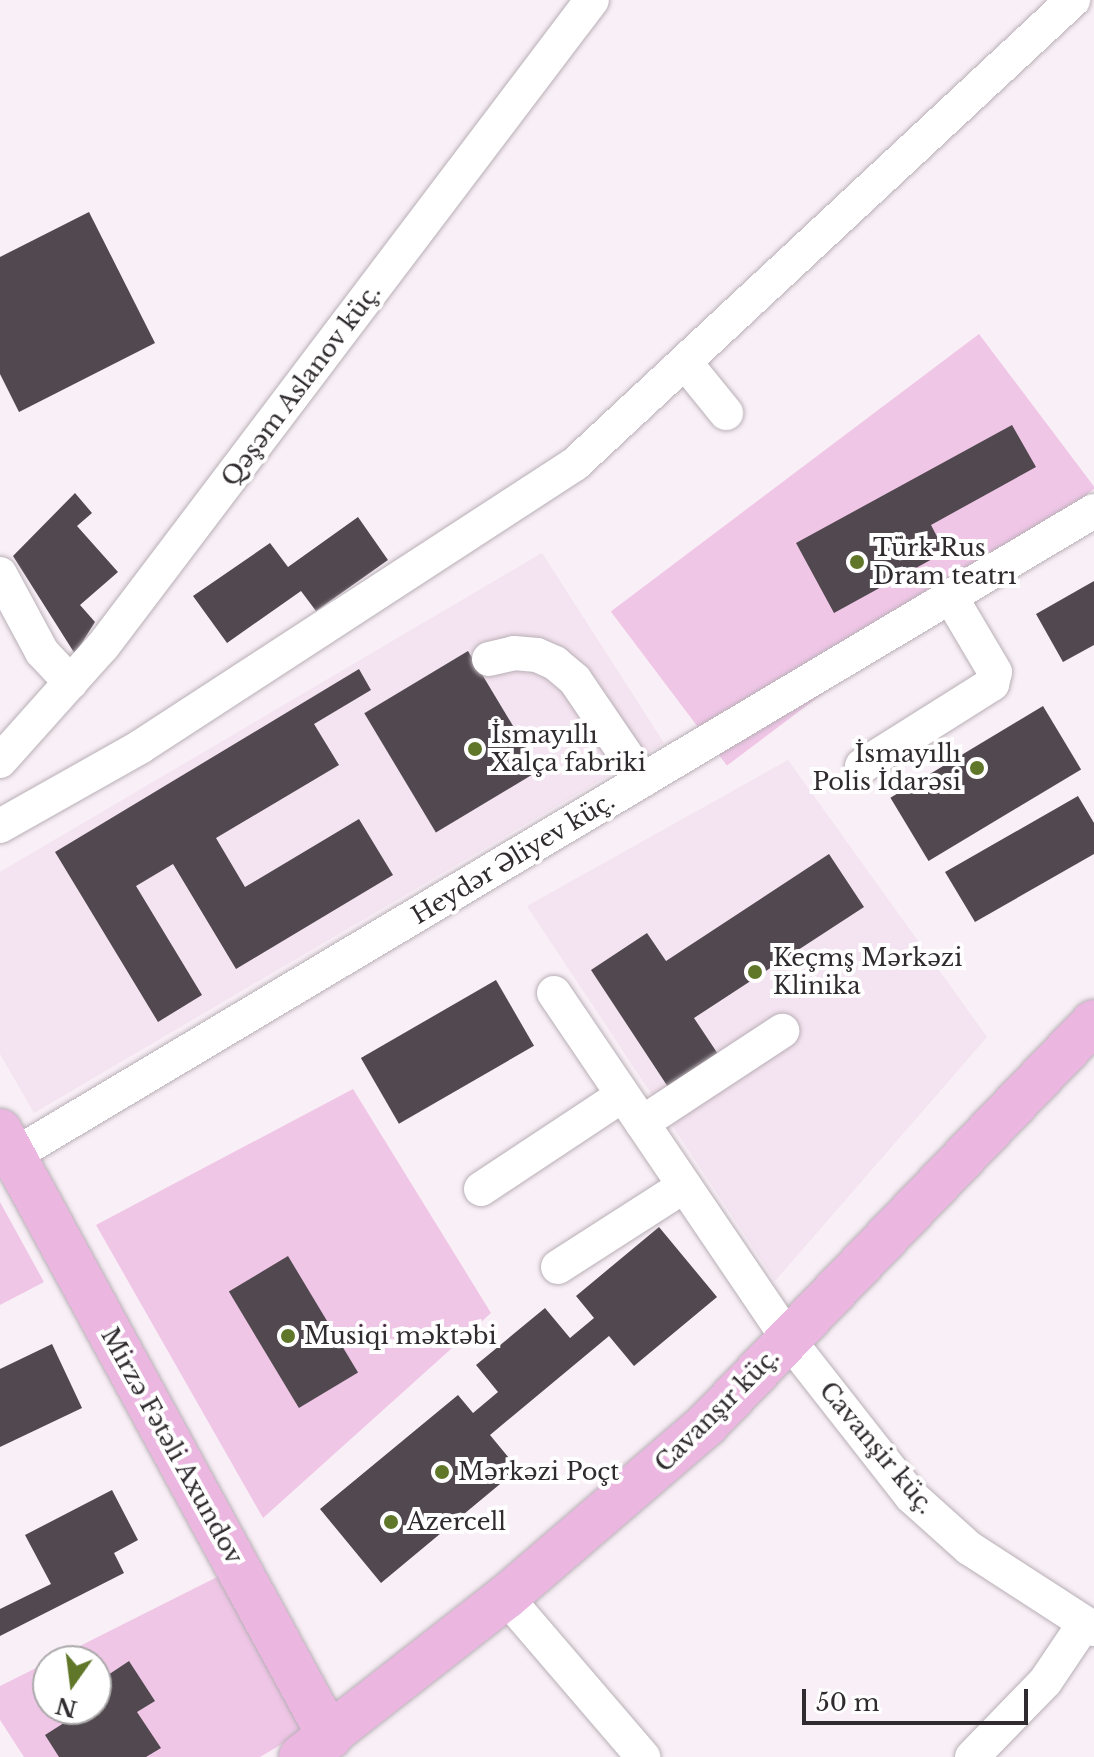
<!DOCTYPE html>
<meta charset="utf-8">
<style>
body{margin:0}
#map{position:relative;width:1094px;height:1757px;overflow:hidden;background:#f9eff6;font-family:"Libre Baskerville",serif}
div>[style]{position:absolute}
.built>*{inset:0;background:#f4e3f0}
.green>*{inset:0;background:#f0c6e7;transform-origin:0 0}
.building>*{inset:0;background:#51494f;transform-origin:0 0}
.roads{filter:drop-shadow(0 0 2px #b8afb6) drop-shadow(0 0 2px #b8afb6)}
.minor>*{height:34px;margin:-17px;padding:0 17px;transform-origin:17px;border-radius:17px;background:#fff}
.major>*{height:44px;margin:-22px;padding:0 22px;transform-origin:22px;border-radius:22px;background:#ebb7e1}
.dots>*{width:22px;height:22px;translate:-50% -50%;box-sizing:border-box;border:4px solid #fff;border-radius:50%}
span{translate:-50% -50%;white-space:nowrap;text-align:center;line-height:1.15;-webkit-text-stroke:8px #fff;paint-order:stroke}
.street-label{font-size:24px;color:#2f2b2e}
.poi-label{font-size:24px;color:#2f2b2e}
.left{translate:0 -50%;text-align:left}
.right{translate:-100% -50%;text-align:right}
.north{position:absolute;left:32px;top:1645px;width:80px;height:80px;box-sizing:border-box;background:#fff;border:2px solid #acaaab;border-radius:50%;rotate:194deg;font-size:22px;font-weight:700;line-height:32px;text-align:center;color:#2f2b2e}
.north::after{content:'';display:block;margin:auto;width:28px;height:36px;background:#607729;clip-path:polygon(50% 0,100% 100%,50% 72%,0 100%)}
.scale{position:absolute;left:802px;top:1689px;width:226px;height:36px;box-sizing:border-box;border:4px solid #2f2b2e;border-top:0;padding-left:10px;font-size:24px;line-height:28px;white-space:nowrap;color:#2f2b2e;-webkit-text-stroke:6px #fff;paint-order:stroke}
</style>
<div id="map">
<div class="built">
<div style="clip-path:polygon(542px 553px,664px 743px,34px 1113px,0 1054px,0 872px)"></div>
<div style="clip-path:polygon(788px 760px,987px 1037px,775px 1281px,527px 906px)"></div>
</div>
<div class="green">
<div style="left:979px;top:334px;width:193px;height:461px;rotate:53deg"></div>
<div style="clip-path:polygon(353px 1089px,491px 1313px,263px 1518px,96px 1225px)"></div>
<div style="clip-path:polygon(0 1202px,44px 1282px,0 1305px)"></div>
<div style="clip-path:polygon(221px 1575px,304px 1731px,260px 1757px,24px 1757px,0 1720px,0 1686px,48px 1662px,48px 1709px,96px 1709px,96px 1661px,50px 1661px)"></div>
</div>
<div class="building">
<div style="clip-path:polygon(89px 212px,155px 343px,19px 412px,0 374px,0 257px)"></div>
<div style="clip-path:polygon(1012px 425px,1036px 467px,931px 525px,945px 552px,834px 613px,796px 543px)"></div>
<div style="clip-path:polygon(75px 493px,92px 513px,77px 526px,118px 572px,80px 605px,95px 622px,75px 654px,13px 556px)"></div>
<div style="clip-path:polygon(358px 517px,388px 560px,316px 611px,301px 591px,227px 643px,193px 596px,270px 543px,288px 567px)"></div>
<div style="clip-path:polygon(1094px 581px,1094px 645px,1063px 662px,1036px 614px)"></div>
<div style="left:468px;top:651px;width:139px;height:121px;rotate:59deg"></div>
<div style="clip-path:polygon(359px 669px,371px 690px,314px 724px,339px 765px,216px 838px,245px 887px,359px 819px,393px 875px,236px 969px,173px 864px,136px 886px,202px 995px,158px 1022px,55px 852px)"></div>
<div style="left:1043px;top:706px;width:74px;height:178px;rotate:59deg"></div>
<div style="clip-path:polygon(1078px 796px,1094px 823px,1094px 854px,975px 922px,945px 872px)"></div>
<div style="clip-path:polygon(829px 854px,864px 907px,694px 1018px,720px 1057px,670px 1090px,591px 970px,647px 933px,666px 961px)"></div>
<div style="left:496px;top:980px;width:76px;height:156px;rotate:60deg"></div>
<div style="clip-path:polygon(659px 1227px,717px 1297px,634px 1366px,609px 1336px,490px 1435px,518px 1469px,381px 1583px,320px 1509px,458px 1395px,473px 1413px,498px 1392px,476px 1365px,545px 1308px,570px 1338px,594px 1318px,576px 1296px)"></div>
<div style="left:288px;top:1256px;width:136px;height:69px;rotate:59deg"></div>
<div style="clip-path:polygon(52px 1344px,82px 1408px,0 1447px,0 1369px)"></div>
<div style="clip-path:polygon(112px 1490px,138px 1540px,114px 1553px,124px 1573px,0 1636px,0 1609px,51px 1584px,25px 1535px)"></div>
<div style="clip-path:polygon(129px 1661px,155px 1701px,137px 1712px,161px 1748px,146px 1757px,59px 1757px,45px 1735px,67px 1721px,59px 1709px,96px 1709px,96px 1676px,99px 1681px)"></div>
</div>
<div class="roads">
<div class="minor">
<div style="left:687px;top:365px;width:62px;rotate:50.9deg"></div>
<div style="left:0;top:574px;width:89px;rotate:61.7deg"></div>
<div style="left:42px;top:652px;width:42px;rotate:46.9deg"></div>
<div style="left:489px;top:659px;width:26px;rotate:-13deg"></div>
<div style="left:514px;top:653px;width:23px;rotate:5deg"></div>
<div style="left:537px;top:655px;width:20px;rotate:24deg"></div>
<div style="left:555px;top:663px;width:26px;rotate:40deg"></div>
<div style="left:575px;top:680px;width:121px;rotate:55.8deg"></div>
<div style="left:0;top:761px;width:154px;rotate:-48.2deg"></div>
<div style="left:103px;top:646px;width:810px;rotate:-52.88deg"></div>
<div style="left:862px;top:766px;width:154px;rotate:-32.2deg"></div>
<div style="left:992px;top:684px;width:12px;rotate:-76deg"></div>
<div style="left:995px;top:672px;width:88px;rotate:-120.6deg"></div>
<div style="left:0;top:826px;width:161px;rotate:-29.4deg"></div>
<div style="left:140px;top:747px;width:519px;rotate:-33.05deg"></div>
<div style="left:575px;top:464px;width:681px;rotate:-42.98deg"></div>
<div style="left:554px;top:993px;width:418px;rotate:55.9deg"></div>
<div style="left:788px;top:1339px;width:199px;rotate:51.9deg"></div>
<div style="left:911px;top:1496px;width:78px;rotate:41.9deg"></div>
<div style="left:969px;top:1548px;width:149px;rotate:32.9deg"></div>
<div style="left:642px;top:1123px;width:168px;rotate:-33.3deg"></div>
<div style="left:14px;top:1155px;width:1257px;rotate:-30.81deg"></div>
<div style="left:481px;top:1189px;width:170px;rotate:-33.5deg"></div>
<div style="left:558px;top:1267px;width:150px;rotate:-32.7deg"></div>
<div style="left:506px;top:1597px;width:211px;rotate:49.4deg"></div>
<div style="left:972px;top:1757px;width:105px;rotate:-45.8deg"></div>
<div style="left:1045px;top:1682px;width:70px;rotate:-56.1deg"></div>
</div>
<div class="major">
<div style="left:0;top:1131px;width:690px;rotate:61.43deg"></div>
<div style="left:301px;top:1757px;width:260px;rotate:-38deg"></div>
<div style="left:506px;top:1597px;width:265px;rotate:-40.7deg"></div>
<div style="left:707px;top:1424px;width:558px;rotate:-46.09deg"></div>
</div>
</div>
<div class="dots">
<div style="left:857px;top:562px;background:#607729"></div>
<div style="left:475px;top:749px;background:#607729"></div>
<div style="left:977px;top:768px;background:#607729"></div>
<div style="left:755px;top:972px;background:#607729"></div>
<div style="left:288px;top:1336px;background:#607729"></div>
<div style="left:442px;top:1472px;background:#607729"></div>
<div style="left:391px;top:1522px;background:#607729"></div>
</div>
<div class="street-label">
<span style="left:301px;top:385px;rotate:-53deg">Qəşəm Aslanov küç.</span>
<span style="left:513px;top:858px;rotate:-31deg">Heydər Əliyev küç.</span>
<span style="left:717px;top:1410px;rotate:-45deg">Cavanşır küç.</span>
<span style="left:172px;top:1446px;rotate:61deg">Mirzə Fətəli Axundov</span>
<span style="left:877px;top:1448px;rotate:50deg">Cavanşir küç.</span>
</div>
<div class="poi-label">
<span class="left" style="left:873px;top:562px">Türk Rus<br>Dram teatrı</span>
<span class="left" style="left:491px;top:749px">İsmayıllı<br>Xalça fabriki</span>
<span class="right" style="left:961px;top:768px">İsmayıllı<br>Polis İdarəsi</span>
<span class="left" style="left:773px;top:972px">Keçmş Mərkəzi<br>Klinika</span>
<span class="left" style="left:304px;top:1336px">Musiqi məktəbi</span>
<span class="left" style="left:458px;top:1472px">Mərkəzi Poçt</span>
<span class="left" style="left:407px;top:1522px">Azercell</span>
</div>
<div class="north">N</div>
<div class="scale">50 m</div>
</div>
